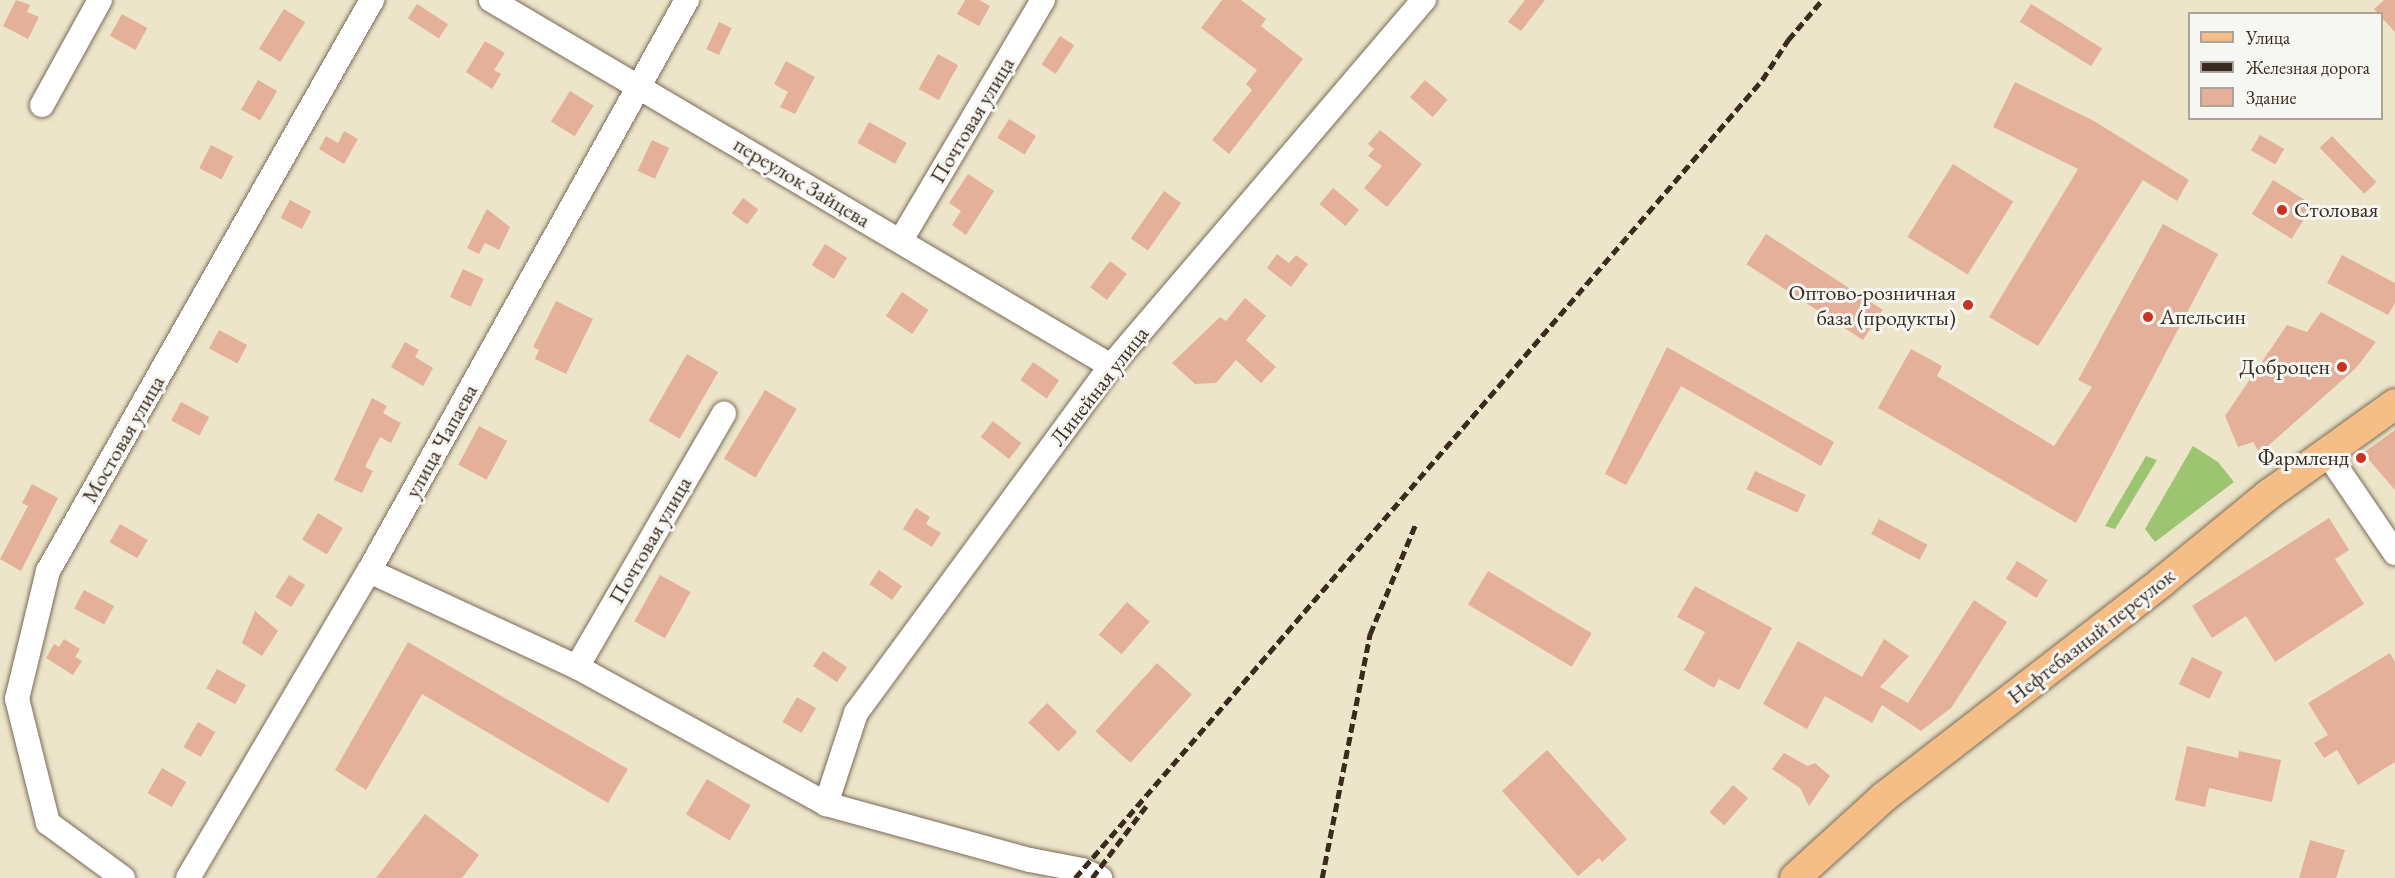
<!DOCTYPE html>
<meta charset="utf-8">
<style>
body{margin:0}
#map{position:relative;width:2395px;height:878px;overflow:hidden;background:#ede5c9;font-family:"EB Garamond",serif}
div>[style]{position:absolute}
.green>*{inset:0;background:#9dc571}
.building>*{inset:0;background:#e5b09a;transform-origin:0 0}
.roads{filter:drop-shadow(0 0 2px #796b5a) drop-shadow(0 0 2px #796b5a)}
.minor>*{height:24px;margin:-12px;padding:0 12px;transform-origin:12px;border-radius:12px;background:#fff}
.major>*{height:30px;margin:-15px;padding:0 15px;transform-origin:15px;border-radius:15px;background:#f6be87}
.rail>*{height:4.5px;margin-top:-2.25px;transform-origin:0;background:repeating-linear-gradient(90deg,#3b2a1e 0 9px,transparent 0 13.5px)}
.dots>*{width:16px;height:16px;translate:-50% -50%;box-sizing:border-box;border:3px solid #f6f6f2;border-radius:50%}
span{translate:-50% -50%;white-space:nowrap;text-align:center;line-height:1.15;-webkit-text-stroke:6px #f6f6f2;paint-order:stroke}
.street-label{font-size:22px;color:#3b2a1e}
.poi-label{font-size:22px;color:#3b2a1e}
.left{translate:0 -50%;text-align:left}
.right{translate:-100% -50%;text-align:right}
.legend{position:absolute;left:2188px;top:12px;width:195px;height:108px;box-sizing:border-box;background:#f6f6f2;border:2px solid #aba49d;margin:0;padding:8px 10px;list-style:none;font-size:18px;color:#3b2a1e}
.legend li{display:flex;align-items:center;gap:12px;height:30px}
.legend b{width:30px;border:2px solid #aba49d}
</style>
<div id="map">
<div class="green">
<div style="clip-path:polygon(2193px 446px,2218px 462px,2234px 482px,2155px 542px,2145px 529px)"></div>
<div style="clip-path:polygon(2146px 456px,2157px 460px,2115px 529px,2105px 526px)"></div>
</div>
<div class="building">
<div style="clip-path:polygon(16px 0,30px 5px,27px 12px,39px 17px,28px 39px,3px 26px)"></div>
<div style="clip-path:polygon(965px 0,979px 0,990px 6px,979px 26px,957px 14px)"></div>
<div style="clip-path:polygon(1222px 0,1241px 0,1266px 19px,1261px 26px,1303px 59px,1229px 154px,1212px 140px,1252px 90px,1246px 84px,1257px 70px,1201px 28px)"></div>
<div style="clip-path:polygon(1525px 0,1545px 0,1521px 31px,1508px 22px)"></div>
<div style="clip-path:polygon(2384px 0,2395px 0,2395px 32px,2374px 9px)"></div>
<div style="left:417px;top:4px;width:37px;height:17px;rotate:33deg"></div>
<div style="left:2031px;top:4px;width:84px;height:21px;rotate:32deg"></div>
<div style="left:284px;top:9px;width:25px;height:47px;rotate:32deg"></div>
<div style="left:122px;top:14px;width:29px;height:25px;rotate:29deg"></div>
<div style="left:719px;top:22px;width:14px;height:30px;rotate:25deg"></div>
<div style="left:1060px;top:36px;width:17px;height:34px;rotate:33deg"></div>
<div style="clip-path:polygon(485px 41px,505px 53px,494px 70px,501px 74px,492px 89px,466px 72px)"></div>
<div style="left:938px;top:54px;width:23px;height:40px;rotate:29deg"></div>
<div style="clip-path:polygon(786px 61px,815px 77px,795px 114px,780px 107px,788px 92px,774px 84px)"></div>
<div style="left:258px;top:80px;width:22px;height:34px;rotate:30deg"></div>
<div style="left:1425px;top:80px;width:30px;height:23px;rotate:41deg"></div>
<div style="clip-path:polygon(2015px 82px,2094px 121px,2189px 180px,2177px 201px,2143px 180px,2038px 346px,1989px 317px,2078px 169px,1993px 127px)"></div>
<div style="left:570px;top:91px;width:28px;height:36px;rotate:32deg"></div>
<div style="left:1009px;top:119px;width:32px;height:22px;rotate:32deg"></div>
<div style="left:869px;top:122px;width:43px;height:24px;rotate:29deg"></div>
<div style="clip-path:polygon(1380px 130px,1422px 164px,1387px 207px,1364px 188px,1382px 166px,1368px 156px,1374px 149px,1368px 144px)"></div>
<div style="clip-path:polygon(344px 131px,358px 139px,344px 164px,319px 149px,326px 136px,338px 143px)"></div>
<div style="left:2260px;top:135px;width:28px;height:18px;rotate:30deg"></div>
<div style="left:2332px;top:136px;width:64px;height:17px;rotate:46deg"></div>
<div style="left:652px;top:140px;width:19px;height:34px;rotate:25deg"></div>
<div style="left:211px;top:145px;width:25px;height:26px;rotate:27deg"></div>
<div style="left:1953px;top:164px;width:71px;height:86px;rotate:32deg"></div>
<div style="clip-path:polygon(968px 174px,994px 191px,966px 235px,952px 225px,961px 211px,949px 203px)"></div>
<div style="left:2273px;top:180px;width:47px;height:40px;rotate:32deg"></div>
<div style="left:1333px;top:188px;width:34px;height:21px;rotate:40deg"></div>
<div style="left:1164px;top:191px;width:21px;height:58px;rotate:35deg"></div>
<div style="left:743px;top:198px;width:19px;height:19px;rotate:36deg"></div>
<div style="left:290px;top:200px;width:24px;height:20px;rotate:28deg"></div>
<div style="clip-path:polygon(487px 209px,510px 227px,499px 250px,485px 243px,479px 254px,467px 248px)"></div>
<div style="clip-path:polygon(2163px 224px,2218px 254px,2076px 523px,1878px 408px,1911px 349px,1942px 366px,1937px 376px,2054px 446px,2092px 387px,2078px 380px)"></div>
<div style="left:1766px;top:234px;width:139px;height:36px;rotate:33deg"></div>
<div style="left:825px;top:244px;width:26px;height:25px;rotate:32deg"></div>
<div style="clip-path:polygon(1277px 254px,1289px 263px,1296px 255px,1308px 264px,1291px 287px,1267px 268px)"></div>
<div style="clip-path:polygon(2342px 255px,2395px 283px,2395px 303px,2388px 315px,2327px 283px)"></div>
<div style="left:1110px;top:261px;width:21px;height:33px;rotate:37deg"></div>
<div style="left:463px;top:269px;width:23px;height:31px;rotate:25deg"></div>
<div style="left:902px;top:292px;width:32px;height:29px;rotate:34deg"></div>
<div style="clip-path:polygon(1245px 298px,1266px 316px,1246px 340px,1276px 367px,1261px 383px,1236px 360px,1216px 383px,1195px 384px,1172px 363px,1220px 317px,1226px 321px)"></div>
<div style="clip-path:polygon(556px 301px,593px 319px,566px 374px,535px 359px,539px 350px,533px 347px)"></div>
<div style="clip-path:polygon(2321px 312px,2376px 342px,2356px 368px,2260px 453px,2253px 442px,2238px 447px,2225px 416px,2287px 325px,2307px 332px)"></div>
<div style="left:219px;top:330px;width:32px;height:21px;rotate:28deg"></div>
<div style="clip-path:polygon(405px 342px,419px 350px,415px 357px,433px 368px,423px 386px,391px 367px)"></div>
<div style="clip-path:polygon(1667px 347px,1834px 442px,1821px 466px,1681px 386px,1626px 485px,1605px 474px)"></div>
<div style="left:687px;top:354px;width:36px;height:77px;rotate:30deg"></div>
<div style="left:1033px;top:362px;width:32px;height:22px;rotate:35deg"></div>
<div style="left:765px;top:390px;width:37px;height:80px;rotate:31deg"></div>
<div style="clip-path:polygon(372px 398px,387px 406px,383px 413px,401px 423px,391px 443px,380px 437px,365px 467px,373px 471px,362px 493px,334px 480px)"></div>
<div style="left:181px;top:402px;width:32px;height:21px;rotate:28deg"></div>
<div style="left:993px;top:421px;width:36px;height:20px;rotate:38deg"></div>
<div style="left:479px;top:426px;width:32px;height:44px;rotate:28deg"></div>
<div style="clip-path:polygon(2395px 430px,2395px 490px,2363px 453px)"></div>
<div style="left:1755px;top:471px;width:56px;height:20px;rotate:25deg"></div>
<div style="clip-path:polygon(32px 484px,58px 498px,21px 571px,0 559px,28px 506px,22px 503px)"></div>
<div style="clip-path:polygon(916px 508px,930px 517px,926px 524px,941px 533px,932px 547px,903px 529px)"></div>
<div style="left:318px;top:513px;width:29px;height:31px;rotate:31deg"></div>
<div style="clip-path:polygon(2329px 518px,2349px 550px,2335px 559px,2364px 604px,2275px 662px,2246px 616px,2212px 638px,2192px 606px)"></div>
<div style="left:1879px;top:519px;width:55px;height:17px;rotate:28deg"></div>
<div style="left:120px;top:524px;width:32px;height:21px;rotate:30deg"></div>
<div style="left:2017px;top:561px;width:36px;height:21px;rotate:32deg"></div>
<div style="left:879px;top:570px;width:28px;height:17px;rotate:35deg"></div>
<div style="left:1488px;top:571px;width:121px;height:39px;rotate:31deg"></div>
<div style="left:289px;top:575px;width:19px;height:26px;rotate:32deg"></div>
<div style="left:660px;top:575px;width:35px;height:53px;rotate:29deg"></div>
<div style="clip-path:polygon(1695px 586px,1772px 628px,1739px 690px,1719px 679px,1714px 688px,1684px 670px,1705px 632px,1677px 617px)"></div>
<div style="left:84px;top:590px;width:34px;height:21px;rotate:28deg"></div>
<div style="clip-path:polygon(1974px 600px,2007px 622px,1951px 708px,1921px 731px,1882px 705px,1872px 723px,1825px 696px,1807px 729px,1763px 704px,1798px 641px,1862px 677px,1884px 639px,1909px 656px,1880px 687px,1908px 703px)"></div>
<div style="left:1127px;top:602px;width:30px;height:43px;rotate:41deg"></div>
<div style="clip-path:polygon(255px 611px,278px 631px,262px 656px,242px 643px)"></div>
<div style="clip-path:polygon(64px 639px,80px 649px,75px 657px,82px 661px,73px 675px,46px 658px,54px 644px,59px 647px)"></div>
<div style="clip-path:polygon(408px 642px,628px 769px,608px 803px,422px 694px,366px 790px,335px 770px)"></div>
<div style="left:823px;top:651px;width:29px;height:18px;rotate:34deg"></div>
<div style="clip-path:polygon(2390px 653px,2395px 662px,2395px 762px,2358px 785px,2337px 750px,2324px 758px,2314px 743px,2328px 735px,2308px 703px)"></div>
<div style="left:2192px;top:657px;width:34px;height:30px;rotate:26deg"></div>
<div style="left:1157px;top:663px;width:47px;height:92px;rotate:42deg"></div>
<div style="left:217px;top:669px;width:33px;height:22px;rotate:29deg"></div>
<div style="left:797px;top:697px;width:22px;height:29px;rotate:30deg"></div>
<div style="left:1047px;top:703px;width:42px;height:27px;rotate:44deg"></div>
<div style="left:198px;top:722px;width:20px;height:29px;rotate:30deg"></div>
<div style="clip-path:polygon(2187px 746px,2238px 758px,2239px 751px,2281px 760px,2272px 802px,2209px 788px,2205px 807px,2175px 800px)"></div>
<div style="clip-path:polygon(1547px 750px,1627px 839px,1602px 862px,1599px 858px,1578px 876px,1502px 791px)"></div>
<div style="clip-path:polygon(1784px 753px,1808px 766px,1815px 763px,1830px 776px,1809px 806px,1800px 788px,1772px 769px)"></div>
<div style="left:162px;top:768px;width:28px;height:29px;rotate:30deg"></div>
<div style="left:707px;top:779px;width:51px;height:41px;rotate:31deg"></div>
<div style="left:1733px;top:785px;width:20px;height:36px;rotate:41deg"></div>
<div style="clip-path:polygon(425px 814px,479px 855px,462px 878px,376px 878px)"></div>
<div style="clip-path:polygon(2310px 840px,2345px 850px,2336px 878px,2299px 878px)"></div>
</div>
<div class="roads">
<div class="minor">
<div style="left:491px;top:0;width:720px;rotate:30.55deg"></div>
<div style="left:42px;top:105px;width:120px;rotate:-61.1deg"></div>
<div style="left:901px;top:240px;width:279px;rotate:-59.4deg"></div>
<div style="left:2327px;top:453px;width:121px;rotate:55.8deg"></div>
<div style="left:369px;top:571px;width:229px;rotate:24.8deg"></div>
<div style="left:577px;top:667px;width:284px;rotate:28.8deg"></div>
<div style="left:826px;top:804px;width:212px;rotate:15.4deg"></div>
<div style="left:1030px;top:860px;width:53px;rotate:10.9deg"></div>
<div style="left:1082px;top:870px;width:20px;rotate:24deg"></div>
<div style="left:577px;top:667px;width:293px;rotate:-59.9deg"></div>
<div style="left:826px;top:804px;width:96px;rotate:-71.8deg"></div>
<div style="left:856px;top:713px;width:431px;rotate:-53.7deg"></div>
<div style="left:1111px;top:366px;width:482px;rotate:-49.5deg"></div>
<div style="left:123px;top:878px;width:93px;rotate:-143.7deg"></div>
<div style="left:48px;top:823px;width:128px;rotate:-104deg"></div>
<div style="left:17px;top:699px;width:132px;rotate:-76.4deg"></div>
<div style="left:48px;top:571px;width:657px;rotate:-60.43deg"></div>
<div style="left:188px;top:878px;width:356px;rotate:-59.5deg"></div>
<div style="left:369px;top:571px;width:654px;rotate:-60.89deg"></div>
</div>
<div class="major">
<div style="left:1795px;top:878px;width:120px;rotate:-42.3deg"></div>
<div style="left:1884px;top:797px;width:353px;rotate:-37.7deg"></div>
<div style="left:2163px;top:581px;width:136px;rotate:-39.3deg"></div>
<div style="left:2268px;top:495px;width:156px;rotate:-35.6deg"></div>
</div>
</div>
<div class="rail">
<div style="left:1075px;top:878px;width:1053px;rotate:-49.27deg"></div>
<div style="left:1762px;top:80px;width:48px;rotate:-57deg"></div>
<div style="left:1788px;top:40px;width:52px;rotate:-49.6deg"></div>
<div style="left:1092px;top:878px;width:90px;rotate:-53.1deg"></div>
<div style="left:1322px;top:878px;width:249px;rotate:-78.9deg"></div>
<div style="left:1370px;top:634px;width:120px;rotate:-67.5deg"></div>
</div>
<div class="dots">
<div style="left:2282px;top:210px;background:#c8321e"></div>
<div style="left:1968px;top:305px;background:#c8321e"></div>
<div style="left:2148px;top:317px;background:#c8321e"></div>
<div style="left:2342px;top:367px;background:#c8321e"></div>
<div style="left:2361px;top:458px;background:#c8321e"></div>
</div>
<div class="street-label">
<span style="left:972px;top:120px;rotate:-59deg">Почтовая улица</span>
<span style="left:802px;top:182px;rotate:31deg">переулок Зайцева</span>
<span style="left:1099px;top:386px;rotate:-52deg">Линейная улица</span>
<span style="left:123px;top:439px;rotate:-60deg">Мостовая улица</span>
<span style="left:441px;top:441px;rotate:-61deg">улица Чапаева</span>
<span style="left:650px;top:540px;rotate:-60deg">Почтовая улица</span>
<span style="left:2091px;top:636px;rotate:-38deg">Нефтебазный переулок</span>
</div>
<div class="poi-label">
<span class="left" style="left:2294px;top:210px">Столовая</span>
<span class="right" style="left:1956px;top:305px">Оптово-розничная<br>база (продукты)</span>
<span class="left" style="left:2160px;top:317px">Апельсин</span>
<span class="right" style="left:2330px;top:367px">Доброцен</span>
<span class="right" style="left:2349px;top:458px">Фармленд</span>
</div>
<ul class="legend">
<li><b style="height:8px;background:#f6be87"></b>Улица</li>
<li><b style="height:8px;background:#3b2a1e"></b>Железная дорога</li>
<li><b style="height:16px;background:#e5b09a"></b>Здание</li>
</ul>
</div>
